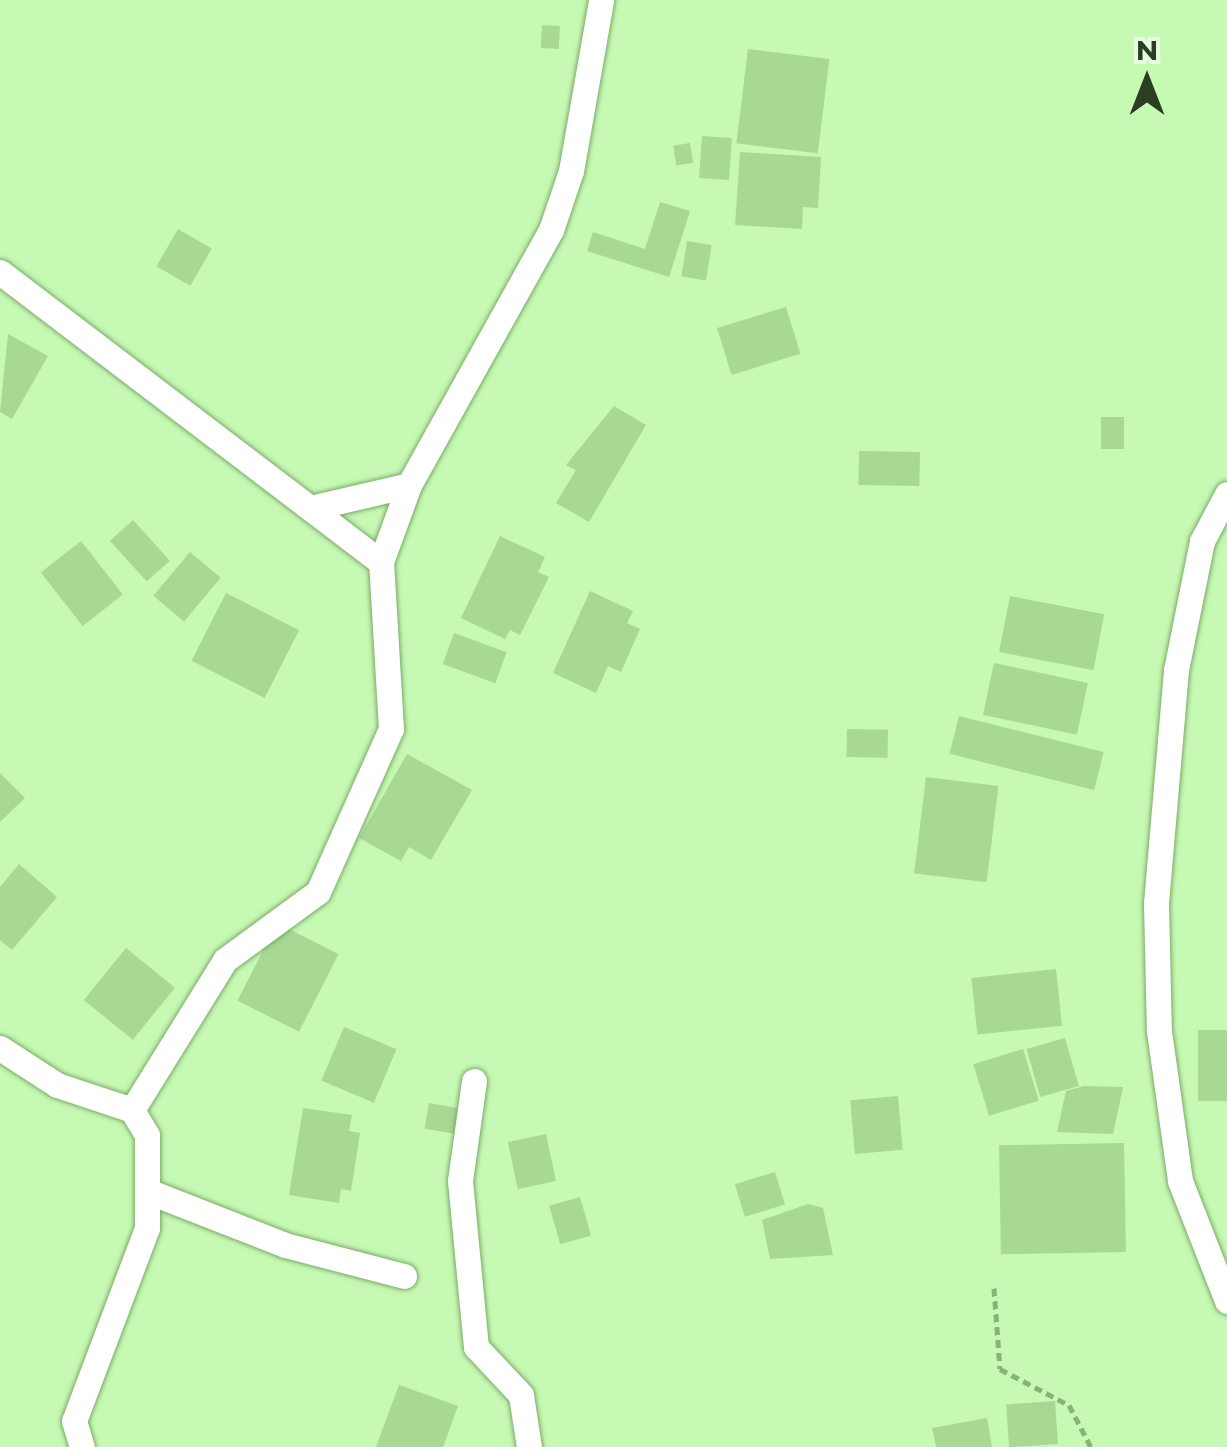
<!DOCTYPE html>
<style>
body{margin:0}
#map{position:relative;width:1227px;height:1447px;overflow:hidden;background:#c6f9b3;font-family:Montserrat,sans-serif}
div>[style]{position:absolute}
.building>*{inset:0;background:#a7d894;transform-origin:0 0}
.path>*{height:5px;margin-top:-2.5px;transform-origin:0;background:repeating-linear-gradient(90deg,#8ab17b 0 8px,transparent 0 13px)}
.roads{filter:drop-shadow(0 0 2px #7baa68) drop-shadow(0 0 2px #7baa68)}
.minor>*{height:25px;margin:-12.5px;padding:0 12.5px;transform-origin:12.5px;border-radius:12.5px;background:#fff}
span{translate:-50% -50%;white-space:nowrap;text-align:center;line-height:1.15;-webkit-text-stroke:8px #e8fce0;paint-order:stroke}
.north{position:absolute;left:1097px;top:30px;width:100px;height:100px;-webkit-text-stroke:8px #e8fce0;paint-order:stroke;rotate:0deg;font-size:28px;font-weight:700;line-height:40px;text-align:center;color:#2a3e22}
.north::after{content:'';display:block;margin:auto;width:35px;height:45px;background:#2a3e22;clip-path:polygon(50% 0,100% 100%,50% 72%,0 100%)}
</style>
<div id="map">
<div class="building">
<div style="left:542px;top:25px;width:18px;height:23px;rotate:3deg"></div>
<div style="left:748px;top:49px;width:82px;height:95px;rotate:7deg"></div>
<div style="left:702px;top:136px;width:30px;height:42px;rotate:4deg"></div>
<div style="left:690px;top:143px;width:20px;height:17px;rotate:81deg"></div>
<div style="clip-path:polygon(740px 152px,821px 157px,818px 208px,803px 207px,802px 229px,735px 225px)"></div>
<div style="clip-path:polygon(660px 202px,690px 211px,669px 277px,587px 251px,593px 232px,645px 249px)"></div>
<div style="left:178px;top:229px;width:39px;height:43px;rotate:30deg"></div>
<div style="left:687px;top:241px;width:25px;height:36px;rotate:9deg"></div>
<div style="left:786px;top:307px;width:49px;height:72px;rotate:73deg"></div>
<div style="clip-path:polygon(8px 334px,48px 356px,12px 419px,0 412px)"></div>
<div style="clip-path:polygon(614px 406px,646px 425px,589px 522px,556px 503px,576px 470px,566px 465px)"></div>
<div style="left:1101px;top:417px;width:23px;height:32px"></div>
<div style="left:859px;top:451px;width:61px;height:34px;rotate:1deg"></div>
<div style="left:133px;top:520px;width:55px;height:31px;rotate:48deg"></div>
<div style="clip-path:polygon(500px 536px,545px 557px,538px 572px,549px 577px,520px 635px,510px 630px,505px 639px,461px 618px)"></div>
<div style="left:81px;top:541px;width:68px;height:51px;rotate:52deg"></div>
<div style="left:190px;top:552px;width:40px;height:57px;rotate:40deg"></div>
<div style="clip-path:polygon(590px 591px,633px 611px,627px 623px,640px 629px,621px 672px,608px 666px,596px 693px,553px 673px)"></div>
<div style="left:226px;top:593px;width:82px;height:76px;rotate:27deg"></div>
<div style="left:1010px;top:596px;width:96px;height:57px;rotate:11deg"></div>
<div style="left:454px;top:633px;width:56px;height:33px;rotate:20deg"></div>
<div style="left:994px;top:663px;width:96px;height:53px;rotate:12deg"></div>
<div style="left:959px;top:716px;width:149px;height:39px;rotate:14deg"></div>
<div style="left:847px;top:729px;width:41px;height:28px;rotate:1deg"></div>
<div style="clip-path:polygon(407px 754px,472px 790px,431px 860px,409px 847px,401px 861px,359px 838px)"></div>
<div style="clip-path:polygon(0 773px,25px 798px,0 822px)"></div>
<div style="left:926px;top:777px;width:73px;height:97px;rotate:7deg"></div>
<div style="clip-path:polygon(19px 864px,57px 897px,12px 950px,0 940px,0 887px)"></div>
<div style="left:277px;top:923px;width:69px;height:87px;rotate:27deg"></div>
<div style="left:126px;top:948px;width:63px;height:67px;rotate:39deg"></div>
<div style="left:1056px;top:969px;width:57px;height:85px;rotate:84deg"></div>
<div style="left:344px;top:1027px;width:57px;height:58px;rotate:23deg"></div>
<div style="left:1227px;top:1030px;width:71px;height:29px;rotate:90deg"></div>
<div style="left:1065px;top:1038px;width:50px;height:40px;rotate:74deg"></div>
<div style="left:1023px;top:1049px;width:54px;height:52px;rotate:73deg"></div>
<div style="clip-path:polygon(1084px 1086px,1123px 1087px,1113px 1134px,1057px 1132px,1066px 1091px)"></div>
<div style="left:898px;top:1096px;width:54px;height:48px;rotate:85deg"></div>
<div style="left:429px;top:1103px;width:34px;height:26px;rotate:10deg"></div>
<div style="clip-path:polygon(303px 1108px,352px 1115px,349px 1131px,360px 1133px,351px 1191px,341px 1189px,339px 1203px,289px 1195px)"></div>
<div style="left:546px;top:1134px;width:48px;height:39px;rotate:78deg"></div>
<div style="left:1124px;top:1143px;width:109px;height:125px;rotate:89deg"></div>
<div style="left:775px;top:1172px;width:34px;height:42px;rotate:73deg"></div>
<div style="left:580px;top:1197px;width:40px;height:32px;rotate:74deg"></div>
<div style="clip-path:polygon(808px 1204px,823px 1208px,833px 1255px,770px 1259px,762px 1220px)"></div>
<div style="clip-path:polygon(399px 1385px,458px 1406px,443px 1447px,376px 1447px)"></div>
<div style="left:1055px;top:1401px;width:43px;height:49px;rotate:86deg"></div>
<div style="clip-path:polygon(987px 1418px,992px 1447px,936px 1447px,932px 1428px)"></div>
</div>
<div class="path">
<div style="left:994px;top:1288px;width:81px;rotate:85.8deg"></div>
<div style="left:1000px;top:1369px;width:78px;rotate:27.6deg"></div>
<div style="left:1069px;top:1405px;width:47px;rotate:62.4deg"></div>
</div>
<div class="roads">
<div class="minor">
<div style="left:0;top:272px;width:479px;rotate:37.3deg"></div>
<div style="left:1227px;top:494px;width:53px;rotate:118deg"></div>
<div style="left:1202px;top:541px;width:132px;rotate:101.4deg"></div>
<div style="left:1176px;top:670px;width:234px;rotate:94.9deg"></div>
<div style="left:1156px;top:903px;width:128px;rotate:88.7deg"></div>
<div style="left:1159px;top:1031px;width:151px;rotate:82deg"></div>
<div style="left:1180px;top:1181px;width:129px;rotate:68.6deg"></div>
<div style="left:319px;top:506px;width:92px;rotate:-13.1deg"></div>
<div style="left:0;top:1048px;width:68px;rotate:33deg"></div>
<div style="left:57px;top:1085px;width:79px;rotate:18.4deg"></div>
<div style="left:132px;top:1110px;width:29px;rotate:59deg"></div>
<div style="left:147px;top:1135px;width:93px;rotate:90deg"></div>
<div style="left:147px;top:1228px;width:206px;rotate:110.7deg"></div>
<div style="left:74px;top:1421px;width:27px;rotate:73deg"></div>
<div style="left:474px;top:1081px;width:101px;rotate:98deg"></div>
<div style="left:460px;top:1181px;width:167px;rotate:84.5deg"></div>
<div style="left:476px;top:1347px;width:66px;rotate:46.8deg"></div>
<div style="left:521px;top:1395px;width:53px;rotate:81.3deg"></div>
<div style="left:132px;top:1110px;width:176px;rotate:-58.2deg"></div>
<div style="left:225px;top:960px;width:115px;rotate:-36.2deg"></div>
<div style="left:318px;top:892px;width:179px;rotate:-65.9deg"></div>
<div style="left:391px;top:729px;width:167px;rotate:-93.4deg"></div>
<div style="left:381px;top:562px;width:82px;rotate:-70deg"></div>
<div style="left:409px;top:485px;width:292px;rotate:-60.9deg"></div>
<div style="left:551px;top:230px;width:62px;rotate:-71.3deg"></div>
<div style="left:571px;top:171px;width:174px;rotate:-80deg"></div>
<div style="left:150px;top:1192px;width:145px;rotate:21.4deg"></div>
<div style="left:285px;top:1245px;width:123px;rotate:14.6deg"></div>
</div>
</div>
<div class="north">N</div>
</div>
